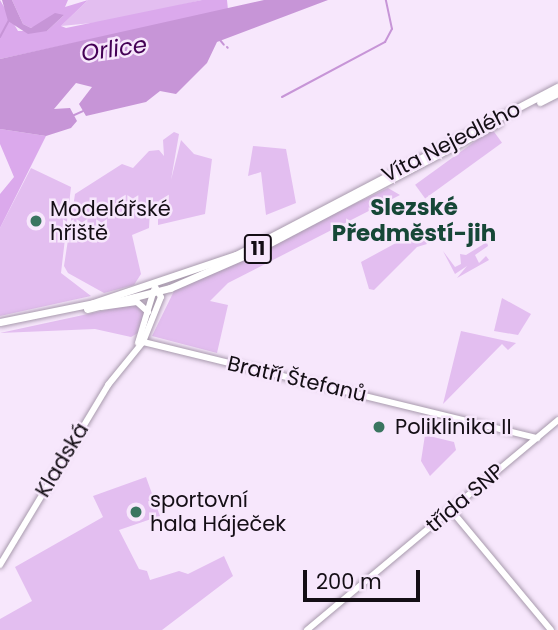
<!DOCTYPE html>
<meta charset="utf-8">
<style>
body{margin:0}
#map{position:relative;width:558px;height:630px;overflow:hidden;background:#f7e7fc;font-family:Poppins,sans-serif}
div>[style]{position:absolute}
.green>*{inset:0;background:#e3bef0;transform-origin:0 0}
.forest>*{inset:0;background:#dba9ec}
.water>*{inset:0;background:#c795d7}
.stream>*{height:2px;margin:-1px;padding:0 1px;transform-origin:1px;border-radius:1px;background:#c795d7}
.roads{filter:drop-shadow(0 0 2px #a89aad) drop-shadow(0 0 2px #a89aad)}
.secondary>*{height:6px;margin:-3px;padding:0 3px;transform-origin:3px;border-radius:3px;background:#fff}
.primary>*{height:7px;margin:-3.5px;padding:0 3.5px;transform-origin:3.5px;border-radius:3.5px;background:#fff}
.dots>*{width:19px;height:19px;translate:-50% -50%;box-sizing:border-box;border:4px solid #f7e7fc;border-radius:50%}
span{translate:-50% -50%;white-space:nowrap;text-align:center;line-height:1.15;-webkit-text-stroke:5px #f7e7fc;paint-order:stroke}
.shield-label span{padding:2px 5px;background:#f7e7fc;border:2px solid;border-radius:5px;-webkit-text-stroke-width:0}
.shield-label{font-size:19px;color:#140e15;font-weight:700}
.street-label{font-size:21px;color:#140e15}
.poi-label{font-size:21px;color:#140e15}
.left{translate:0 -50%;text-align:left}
.water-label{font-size:23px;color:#405;font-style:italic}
.neighbourhood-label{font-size:23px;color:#164737;font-weight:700}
.scale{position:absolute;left:303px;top:570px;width:117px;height:32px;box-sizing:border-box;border:4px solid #140e15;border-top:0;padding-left:9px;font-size:21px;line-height:24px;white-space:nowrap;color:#140e15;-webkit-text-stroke:5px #f7e7fc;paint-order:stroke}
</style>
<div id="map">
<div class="green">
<div style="clip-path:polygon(88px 0,202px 0,113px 21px,61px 26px)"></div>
<div style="left:492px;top:129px;width:17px;height:95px;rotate:54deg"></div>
<div style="clip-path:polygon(174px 132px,179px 134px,171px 180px,181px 140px,194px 154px,212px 159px,205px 214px,158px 225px,158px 219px,167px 214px,165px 210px,150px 210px,149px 228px,132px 235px,141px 274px,134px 285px,104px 293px,68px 273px,64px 266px,75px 194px,122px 164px,133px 168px,149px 151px,159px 150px,164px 156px,163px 140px)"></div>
<div style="clip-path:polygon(253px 146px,286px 149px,296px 203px,266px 215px,261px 172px,248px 176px)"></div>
<div style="clip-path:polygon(31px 168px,71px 187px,61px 273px,91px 296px,0 316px,0 228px)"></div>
<div style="clip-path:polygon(388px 188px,400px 195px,228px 283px,210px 301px,228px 305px,217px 353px,152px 336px,175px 289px)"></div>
<div style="clip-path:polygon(418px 231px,427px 244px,417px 247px,374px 290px,369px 289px,361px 262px)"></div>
<div style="clip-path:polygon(487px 242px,488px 246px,475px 255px,479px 263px,486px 256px,489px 260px,457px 278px,467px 266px,455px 274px,443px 251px,455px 267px,461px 264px,460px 254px,466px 255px)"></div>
<div style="clip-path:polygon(502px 298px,531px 314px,518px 335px,494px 331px)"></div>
<div style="clip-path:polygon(134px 304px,146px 312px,138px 333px,131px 337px,95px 329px,0 333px)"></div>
<div style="clip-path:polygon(461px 331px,516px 343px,508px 350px,502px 344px,443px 404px)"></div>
<div style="clip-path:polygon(425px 435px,454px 442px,456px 450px,430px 476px,421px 461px)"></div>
<div style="clip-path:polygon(146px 477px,160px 516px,119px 530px,139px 569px,147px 571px,150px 580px,179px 571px,188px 574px,224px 556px,233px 576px,162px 630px,0 630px,0 619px,32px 601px,15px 567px,103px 517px,93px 496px)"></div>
</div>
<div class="forest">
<div style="clip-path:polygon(0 0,18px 31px,47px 31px,64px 15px,31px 28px,23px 24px,12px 0,68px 0,65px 7px,88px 0,61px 26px,66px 28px,202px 0,227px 0,228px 10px,0 59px)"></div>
<div style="clip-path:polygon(0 129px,46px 136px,0 228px,0 194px,14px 177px,0 144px)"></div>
</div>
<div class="water">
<div style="clip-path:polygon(2px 0,12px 0,23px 24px,31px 28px,55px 13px,64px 15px,47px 31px,28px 34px,8px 21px)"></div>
<div style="clip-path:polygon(264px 0,328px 0,217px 42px,207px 63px,176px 94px,160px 91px,146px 102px,86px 116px,79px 104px,92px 87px,76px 83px,54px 109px,70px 108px,77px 121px,71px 128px,46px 136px,0 129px,0 59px)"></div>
</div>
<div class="stream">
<div style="left:0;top:37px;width:19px;rotate:-62deg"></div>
<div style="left:220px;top:40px;width:6px;rotate:51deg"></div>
<div style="left:227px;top:47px;width:1px;rotate:45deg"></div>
<div style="left:282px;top:97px;width:117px;rotate:-28.1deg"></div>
<div style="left:385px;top:42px;width:15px;rotate:-62deg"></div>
<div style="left:392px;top:29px;width:30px;rotate:-102deg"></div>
<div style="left:72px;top:116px;width:12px;rotate:-24deg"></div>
</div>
<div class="roads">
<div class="secondary">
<div style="left:101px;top:307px;width:36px;rotate:-8deg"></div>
<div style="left:137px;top:302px;width:15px;rotate:42deg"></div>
<div style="left:139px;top:341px;width:410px;rotate:13.7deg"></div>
<div style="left:138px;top:343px;width:55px;rotate:-73.2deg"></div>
<div style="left:451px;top:510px;width:156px;rotate:50.2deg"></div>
<div style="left:0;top:565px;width:210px;rotate:-59deg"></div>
<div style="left:108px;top:385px;width:55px;rotate:-50.9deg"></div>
<div style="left:143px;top:342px;width:48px;rotate:-68.2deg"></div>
<div style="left:161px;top:297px;width:14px;rotate:-120deg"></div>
<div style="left:307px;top:630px;width:327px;rotate:-39.9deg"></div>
</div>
<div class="primary">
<div style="left:540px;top:102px;width:20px;rotate:-27deg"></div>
<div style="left:270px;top:243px;width:258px;rotate:-27.8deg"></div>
<div style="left:87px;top:309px;width:86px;rotate:-14.2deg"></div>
<div style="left:170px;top:288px;width:95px;rotate:-23.6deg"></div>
<div style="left:0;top:322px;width:95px;rotate:-11.5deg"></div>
<div style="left:93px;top:303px;width:151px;rotate:-18.6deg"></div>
<div style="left:236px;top:255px;width:363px;rotate:-27.6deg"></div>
</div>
</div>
<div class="dots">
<div style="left:36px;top:221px;background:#3a7560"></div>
<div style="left:379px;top:427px;background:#3a7560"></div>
<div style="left:136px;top:512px;background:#3a7560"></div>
</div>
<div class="shield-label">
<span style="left:258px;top:249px">11</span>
</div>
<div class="street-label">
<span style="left:451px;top:142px;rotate:-27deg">Víta Nejedlého</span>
<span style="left:297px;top:379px;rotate:13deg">Bratří Štefanů</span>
<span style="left:62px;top:460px;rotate:-59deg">Kladská</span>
<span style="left:465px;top:498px;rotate:-40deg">třída SNP</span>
</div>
<div class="poi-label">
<span class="left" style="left:50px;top:221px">Modelářské<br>hřiště</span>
<span class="left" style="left:395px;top:427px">Poliklinika II</span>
<span class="left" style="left:150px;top:512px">sportovní<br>hala Háječek</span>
</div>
<div class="water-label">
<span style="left:114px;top:49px;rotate:-8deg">Orlice</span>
</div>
<div class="neighbourhood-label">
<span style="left:414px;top:220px">Slezské<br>Předměstí-jih</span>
</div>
<div class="scale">200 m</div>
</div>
